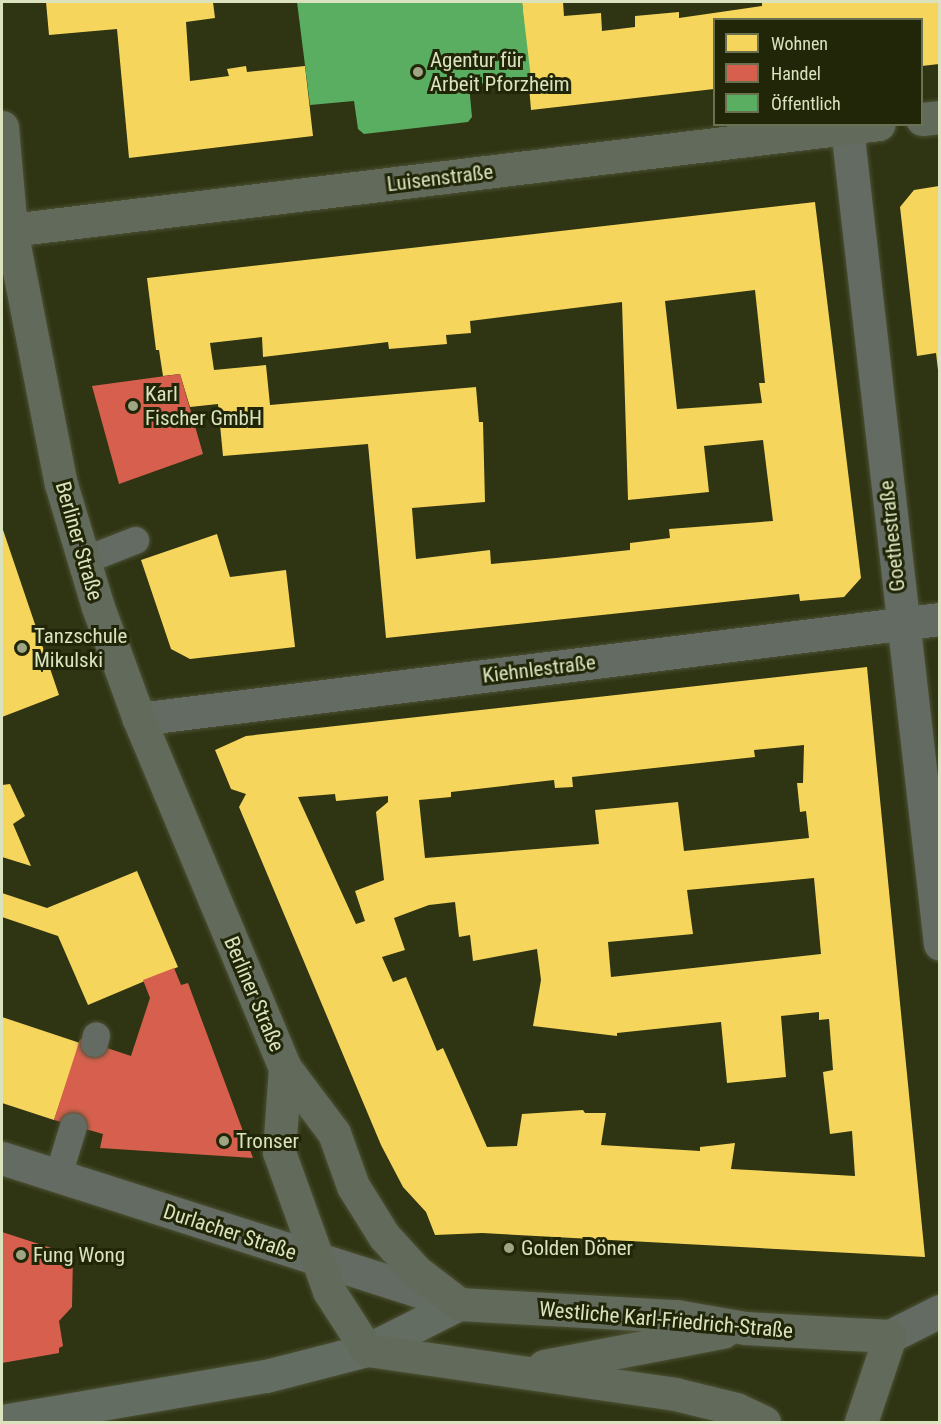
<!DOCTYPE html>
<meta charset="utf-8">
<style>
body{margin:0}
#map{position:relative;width:941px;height:1424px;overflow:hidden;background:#2f3413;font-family:"Roboto Condensed",sans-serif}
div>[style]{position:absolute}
.homes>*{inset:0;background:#f6d55c}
.shops>*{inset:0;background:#d6604d}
.public>*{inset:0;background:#5aae61}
.roads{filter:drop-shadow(0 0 2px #4c5134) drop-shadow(0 0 2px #4c5134)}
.lane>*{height:27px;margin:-13.5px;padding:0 13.5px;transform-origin:13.5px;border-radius:13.5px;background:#646b63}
.street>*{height:33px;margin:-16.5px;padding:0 16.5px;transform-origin:16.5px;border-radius:16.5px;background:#646b63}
.secondary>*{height:33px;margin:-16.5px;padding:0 16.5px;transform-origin:16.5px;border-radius:16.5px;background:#646d62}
.primary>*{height:33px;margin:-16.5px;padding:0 16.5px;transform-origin:16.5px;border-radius:16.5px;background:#626b5b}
.dots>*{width:16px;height:16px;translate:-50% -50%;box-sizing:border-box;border:3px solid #202607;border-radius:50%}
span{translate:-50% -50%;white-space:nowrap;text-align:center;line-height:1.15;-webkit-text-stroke:6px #202607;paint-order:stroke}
.poi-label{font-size:21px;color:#dae2be}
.left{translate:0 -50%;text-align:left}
.street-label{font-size:21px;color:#dae2be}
.frame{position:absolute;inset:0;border:3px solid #dae2be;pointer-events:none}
.legend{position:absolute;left:713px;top:18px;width:210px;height:108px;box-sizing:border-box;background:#202607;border:2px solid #6a7150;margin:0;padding:8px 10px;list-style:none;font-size:18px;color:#dae2be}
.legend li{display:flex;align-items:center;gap:12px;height:30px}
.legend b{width:30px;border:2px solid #6a7150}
</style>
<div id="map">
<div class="homes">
<div style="clip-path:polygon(46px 2px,213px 2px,215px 18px,186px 22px,190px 81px,229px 76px,227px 69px,246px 66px,247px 72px,305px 66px,313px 136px,129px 158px,117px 29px,49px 35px)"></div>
<div style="clip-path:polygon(522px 2px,563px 2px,564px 16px,601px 13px,602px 31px,635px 27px,635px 16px,679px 12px,679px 18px,762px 6px,762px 2px,939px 2px,939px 64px,922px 66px,922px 20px,714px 20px,714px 89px,531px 110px)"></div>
<div style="clip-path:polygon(939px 186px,939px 369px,938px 370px,936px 353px,917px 356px,900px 207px,914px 190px)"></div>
<div style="clip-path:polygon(evenodd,815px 202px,861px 578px,844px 597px,800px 601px,799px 594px,386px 638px,368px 444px,223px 456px,218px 404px,190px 407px,180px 374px,163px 376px,159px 350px,156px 350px,147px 278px,815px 202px,755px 290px,765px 383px,759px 383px,762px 403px,677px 409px,665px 301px,755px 290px,815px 202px,622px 302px,628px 500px,709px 492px,704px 446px,763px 440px,773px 521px,669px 529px,670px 538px,630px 543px,630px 550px,556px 558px,491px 564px,490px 550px,416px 559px,412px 508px,485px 502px,483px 422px,479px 422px,476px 387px,270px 405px,266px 365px,214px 370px,210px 343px,262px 337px,263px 357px,388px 342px,389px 349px,447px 344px,446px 335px,471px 333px,470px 321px,622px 302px)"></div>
<div style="clip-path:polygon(2px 527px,59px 695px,2px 717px)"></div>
<div style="clip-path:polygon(217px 534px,230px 577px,286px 570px,295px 647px,190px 659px,171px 649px,141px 560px)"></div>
<div style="clip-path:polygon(evenodd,867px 667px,925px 1257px,482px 1233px,435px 1235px,426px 1212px,403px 1187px,381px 1145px,239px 807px,246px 794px,231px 789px,215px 750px,246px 736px,867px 667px,804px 745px,803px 783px,797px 783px,800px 812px,806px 811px,809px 838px,684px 851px,678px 802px,595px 810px,599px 844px,425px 858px,419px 800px,451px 797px,451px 792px,554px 780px,555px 788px,573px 787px,572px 777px,755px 757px,754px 750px,804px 745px,867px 667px,335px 794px,336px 801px,388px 796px,388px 802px,376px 812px,384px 880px,355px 891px,365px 921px,356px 924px,298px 797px,335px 794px,867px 667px,814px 878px,821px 954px,611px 977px,608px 942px,693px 934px,687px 890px,814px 878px,867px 667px,455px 902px,459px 937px,470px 935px,473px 961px,537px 949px,541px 980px,533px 1026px,617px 1036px,617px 1033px,721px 1022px,727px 1083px,786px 1077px,781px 1016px,819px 1012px,819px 1020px,829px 1019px,833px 1070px,823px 1072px,830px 1134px,852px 1131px,855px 1176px,731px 1169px,735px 1143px,700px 1147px,700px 1151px,601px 1145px,606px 1113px,585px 1113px,583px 1110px,522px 1114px,517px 1146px,487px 1147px,443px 1048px,437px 1051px,406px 977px,393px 982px,382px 957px,405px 950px,394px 918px,429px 905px,455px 902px)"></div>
<div style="clip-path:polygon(10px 784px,25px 816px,13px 824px,31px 866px,2px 857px,2px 785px)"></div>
<div style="clip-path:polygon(137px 871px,178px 967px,88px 1005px,58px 936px,2px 917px,2px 893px,47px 908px)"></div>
<div style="clip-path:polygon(2px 1017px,80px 1043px,54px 1120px,2px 1103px)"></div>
</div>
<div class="shops">
<div style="clip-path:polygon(180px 374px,203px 454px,119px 484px,92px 386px)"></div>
<div style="clip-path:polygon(174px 968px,181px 985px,188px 983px,253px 1158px,100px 1148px,103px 1134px,54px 1120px,80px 1039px,131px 1056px,150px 998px,143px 980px)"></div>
<div style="clip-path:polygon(2px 1232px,73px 1255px,72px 1307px,59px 1321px,63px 1346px,59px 1348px,59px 1353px,2px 1363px)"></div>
</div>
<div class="public">
<div style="clip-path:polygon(297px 2px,522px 2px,531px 78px,469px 85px,472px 117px,468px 122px,364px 134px,358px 129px,354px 101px,310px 105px)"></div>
</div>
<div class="roads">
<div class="lane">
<div style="left:84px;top:560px;width:55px;rotate:-21.4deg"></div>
<div style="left:94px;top:1043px;width:8px;rotate:-76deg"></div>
<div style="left:58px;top:1175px;width:51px;rotate:-73deg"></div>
</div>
<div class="street">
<div style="left:847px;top:128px;width:821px;rotate:83.5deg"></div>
<div style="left:139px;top:719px;width:807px;rotate:-7.12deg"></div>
<div style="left:2px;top:1158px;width:478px;rotate:17.7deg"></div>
<div style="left:890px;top:1336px;width:56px;rotate:-26.6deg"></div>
</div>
<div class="secondary">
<div style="left:2px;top:1421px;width:268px;rotate:-9.7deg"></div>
<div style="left:266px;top:1376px;width:104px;rotate:-14.4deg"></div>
<div style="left:367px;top:1350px;width:103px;rotate:-26.6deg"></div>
</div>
<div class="primary">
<div style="left:922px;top:119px;width:18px;rotate:-6deg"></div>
<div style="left:2px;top:127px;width:103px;rotate:85deg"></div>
<div style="left:11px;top:230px;width:259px;rotate:78.9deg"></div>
<div style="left:61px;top:484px;width:128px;rotate:73.3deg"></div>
<div style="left:98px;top:607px;width:119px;rotate:69.9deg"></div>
<div style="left:139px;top:719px;width:378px;rotate:67.3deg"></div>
<div style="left:285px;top:1068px;width:81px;rotate:53deg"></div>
<div style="left:334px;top:1133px;width:56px;rotate:70.3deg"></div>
<div style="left:353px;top:1186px;width:59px;rotate:58.2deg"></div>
<div style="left:384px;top:1236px;width:47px;rotate:47.6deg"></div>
<div style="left:416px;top:1271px;width:54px;rotate:37.5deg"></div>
<div style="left:459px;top:1304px;width:217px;rotate:3.2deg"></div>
<div style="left:676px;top:1316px;width:70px;rotate:9.9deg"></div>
<div style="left:745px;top:1328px;width:145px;rotate:3.2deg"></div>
<div style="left:890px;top:1336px;width:91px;rotate:108.6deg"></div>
<div style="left:11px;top:230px;width:874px;rotate:-6.96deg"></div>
<div style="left:285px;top:1068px;width:84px;rotate:94.1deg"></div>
<div style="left:279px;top:1152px;width:148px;rotate:70.2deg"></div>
<div style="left:329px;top:1291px;width:70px;rotate:57.2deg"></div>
<div style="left:367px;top:1350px;width:311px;rotate:8.1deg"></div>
<div style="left:675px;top:1394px;width:63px;rotate:13.8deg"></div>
<div style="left:736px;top:1409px;width:31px;rotate:25deg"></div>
<div style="left:544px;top:1366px;width:182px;rotate:-10.8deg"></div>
</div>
</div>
<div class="dots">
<div style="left:418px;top:72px;background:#9ea582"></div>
<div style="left:133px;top:406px;background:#9ea582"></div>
<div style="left:22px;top:648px;background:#9ea582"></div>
<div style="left:224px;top:1141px;background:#9ea582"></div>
<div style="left:509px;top:1248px;background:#9ea582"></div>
<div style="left:21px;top:1255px;background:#9ea582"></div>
</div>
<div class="poi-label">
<span class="left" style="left:430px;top:72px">Agentur für<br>Arbeit Pforzheim</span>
<span class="left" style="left:145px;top:406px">Karl<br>Fischer GmbH</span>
<span class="left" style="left:34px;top:648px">Tanzschule<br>Mikulski</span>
<span class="left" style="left:236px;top:1141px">Tronser</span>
<span class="left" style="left:521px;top:1248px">Golden Döner</span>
<span class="left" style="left:33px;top:1255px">Fung Wong</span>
</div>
<div class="street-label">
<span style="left:440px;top:178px;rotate:-7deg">Luisenstraße</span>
<span style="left:892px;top:536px;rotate:-96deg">Goethestraße</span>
<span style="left:79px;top:541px;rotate:74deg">Berliner Straße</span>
<span style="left:539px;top:669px;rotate:-7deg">Kiehnlestraße</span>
<span style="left:254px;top:994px;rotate:67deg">Berliner Straße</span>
<span style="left:230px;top:1232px;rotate:18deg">Durlacher Straße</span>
<span style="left:666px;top:1320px;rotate:5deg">Westliche Karl-Friedrich-Straße</span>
</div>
<div class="frame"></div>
<ul class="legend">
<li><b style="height:16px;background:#f6d55c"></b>Wohnen</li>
<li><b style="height:16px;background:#d6604d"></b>Handel</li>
<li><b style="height:16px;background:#5aae61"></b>Öffentlich</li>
</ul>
</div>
